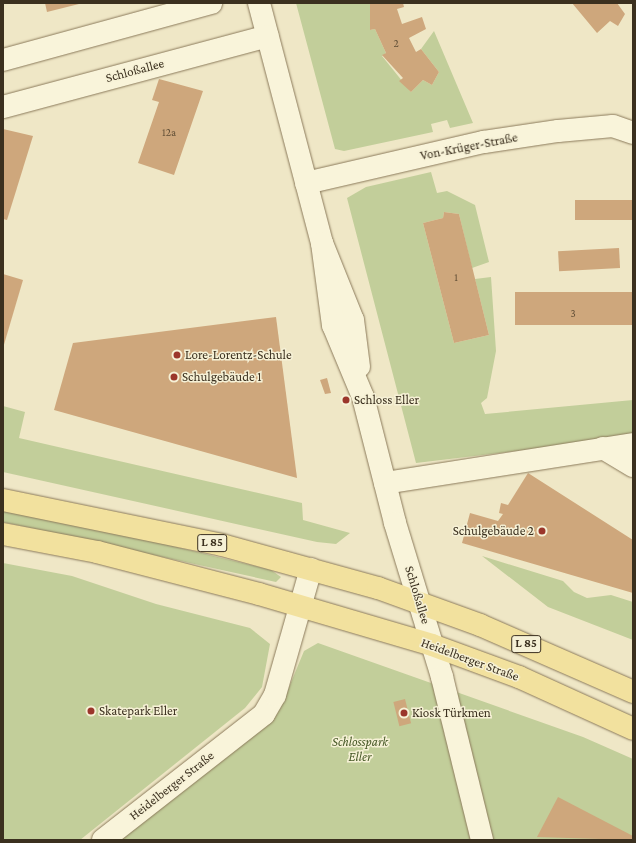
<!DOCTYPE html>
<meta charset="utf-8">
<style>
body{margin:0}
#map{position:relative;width:636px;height:843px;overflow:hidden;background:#efe7c6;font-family:"Crimson Pro",serif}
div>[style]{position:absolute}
.green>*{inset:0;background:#c2ce9a}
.building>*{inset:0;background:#cea77c;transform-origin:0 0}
.roads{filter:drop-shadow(0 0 1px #8b7a5b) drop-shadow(0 0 1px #8b7a5b)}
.minor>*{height:22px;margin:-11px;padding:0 11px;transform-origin:11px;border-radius:11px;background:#f9f4da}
.major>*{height:22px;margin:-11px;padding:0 11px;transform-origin:11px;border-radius:11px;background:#f2e19e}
.dots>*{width:11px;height:11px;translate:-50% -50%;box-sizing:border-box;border:2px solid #f6f1d6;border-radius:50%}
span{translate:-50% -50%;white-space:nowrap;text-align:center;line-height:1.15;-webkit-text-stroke:3px #f6f1d6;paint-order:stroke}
.number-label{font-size:11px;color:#604e36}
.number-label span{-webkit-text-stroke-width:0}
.shield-label span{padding:1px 3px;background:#f6f1d6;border:1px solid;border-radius:3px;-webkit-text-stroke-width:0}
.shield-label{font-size:12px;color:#3b301f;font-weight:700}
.street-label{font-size:13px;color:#3b301f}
.poi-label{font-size:13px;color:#3b301f}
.left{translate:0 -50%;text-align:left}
.right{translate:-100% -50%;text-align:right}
.park-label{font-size:13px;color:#465826;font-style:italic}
.frame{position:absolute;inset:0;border:4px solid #3b301f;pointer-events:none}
</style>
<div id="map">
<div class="green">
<div style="clip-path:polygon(296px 3px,370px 3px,370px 30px,375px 29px,386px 53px,382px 56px,411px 92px,423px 80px,432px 85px,439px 72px,421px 49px,434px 31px,473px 123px,450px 128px,447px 120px,431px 124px,433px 132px,344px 151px,335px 149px)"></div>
<div style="clip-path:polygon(431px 172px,437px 193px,447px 191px,475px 205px,489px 262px,472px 268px,459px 214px,444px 212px,443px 218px,423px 223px,454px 343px,489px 335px,475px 279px,491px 277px,496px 351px,487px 398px,481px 403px,485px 414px,633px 400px,633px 437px,416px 463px,347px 198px,366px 187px)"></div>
<div style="clip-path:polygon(3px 406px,25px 412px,19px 438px,302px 503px,303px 520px,350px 533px,336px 544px,317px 542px,3px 472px)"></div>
<div style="clip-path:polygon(3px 511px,160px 543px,271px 570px,281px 577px,276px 582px,3px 522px)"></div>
<div style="clip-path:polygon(482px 556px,563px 581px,574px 592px,587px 598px,611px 595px,633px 602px,633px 640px,548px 607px)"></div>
<div style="clip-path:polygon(3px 563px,72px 576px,156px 604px,250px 628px,270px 644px,262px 687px,245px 708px,80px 840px,3px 840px)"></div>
<div style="clip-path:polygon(318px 643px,583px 737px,633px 759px,633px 840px,113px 840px,280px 709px,304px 651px)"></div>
</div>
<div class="building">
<div style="clip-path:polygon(45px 3px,79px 3px,79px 4px,47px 12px)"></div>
<div style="clip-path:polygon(370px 3px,403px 3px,404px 7px,397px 9px,402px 24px,422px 17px,426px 29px,409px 38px,416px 52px,421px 49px,439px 72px,432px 85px,423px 80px,411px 92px,399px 81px,403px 78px,382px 55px,386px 53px,375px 29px,370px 30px)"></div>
<div style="clip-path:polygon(572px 3px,617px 3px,625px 14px,618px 26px,610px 21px,597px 33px)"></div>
<div style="clip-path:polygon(159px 79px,203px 91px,174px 175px,138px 163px,159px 102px,152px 100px)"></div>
<div style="clip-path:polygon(3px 129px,33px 136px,7px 220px,3px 219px)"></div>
<div style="left:633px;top:200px;width:20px;height:58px;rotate:90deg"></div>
<div style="clip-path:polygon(444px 212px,459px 214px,489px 335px,454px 343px,423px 223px,443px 218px)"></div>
<div style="left:619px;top:248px;width:20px;height:61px;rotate:87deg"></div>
<div style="clip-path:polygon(3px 274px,23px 280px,3px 348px)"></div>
<div style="left:633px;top:292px;width:33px;height:118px;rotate:90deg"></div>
<div style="clip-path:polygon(276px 317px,297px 478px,54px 410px,73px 343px)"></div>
<div style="clip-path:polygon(327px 378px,331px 393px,325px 394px,320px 380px)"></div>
<div style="clip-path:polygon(528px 473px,633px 540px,633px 593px,462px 543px,470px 513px,498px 521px,503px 514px,499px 513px,501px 503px,508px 505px)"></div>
<div style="left:405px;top:699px;width:25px;height:12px;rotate:76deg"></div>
<div style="clip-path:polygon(558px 797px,633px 836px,633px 840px,537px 837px)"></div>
</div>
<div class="roads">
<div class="minor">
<div style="left:259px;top:3px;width:248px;rotate:75.3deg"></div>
<div style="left:322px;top:243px;width:83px;rotate:68.1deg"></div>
<div style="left:353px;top:320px;width:47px;rotate:82.7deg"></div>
<div style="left:3px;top:60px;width:216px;rotate:-15.3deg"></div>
<div style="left:3px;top:107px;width:274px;rotate:-15deg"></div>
<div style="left:306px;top:183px;width:183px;rotate:-13deg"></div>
<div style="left:484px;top:142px;width:75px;rotate:-8.5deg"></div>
<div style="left:558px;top:131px;width:55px;rotate:-5.2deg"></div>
<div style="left:613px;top:126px;width:21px;rotate:19deg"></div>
<div style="left:322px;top:243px;width:83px;rotate:82.4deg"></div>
<div style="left:333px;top:325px;width:78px;rotate:67.4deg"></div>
<div style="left:363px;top:397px;width:130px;rotate:75.7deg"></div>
<div style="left:395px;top:523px;width:161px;rotate:73deg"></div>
<div style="left:442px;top:677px;width:168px;rotate:76.2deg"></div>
<div style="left:603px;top:448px;width:35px;rotate:31deg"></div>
<div style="left:385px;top:483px;width:251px;rotate:-8.9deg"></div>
<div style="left:103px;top:840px;width:204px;rotate:-38deg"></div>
<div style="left:264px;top:714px;width:22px;rotate:-60deg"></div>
<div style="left:275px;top:695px;width:131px;rotate:-74.1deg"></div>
</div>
<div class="major">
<div style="left:3px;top:500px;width:224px;rotate:11.6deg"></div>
<div style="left:222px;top:545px;width:162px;rotate:15.4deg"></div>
<div style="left:378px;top:588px;width:109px;rotate:19.9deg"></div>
<div style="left:480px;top:625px;width:167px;rotate:23.6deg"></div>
<div style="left:3px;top:534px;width:96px;rotate:10.8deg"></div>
<div style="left:97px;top:552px;width:167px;rotate:14.5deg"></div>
<div style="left:259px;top:594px;width:180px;rotate:16.4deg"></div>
<div style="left:432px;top:645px;width:93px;rotate:20.2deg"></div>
<div style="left:519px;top:677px;width:125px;rotate:24.5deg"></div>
</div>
</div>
<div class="dots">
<div style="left:177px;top:355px;background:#9b362b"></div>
<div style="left:174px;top:377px;background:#9b362b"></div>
<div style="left:346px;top:400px;background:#9b362b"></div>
<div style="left:542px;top:531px;background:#9b362b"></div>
<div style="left:91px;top:711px;background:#9b362b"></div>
<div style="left:404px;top:713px;background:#9b362b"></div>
</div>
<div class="number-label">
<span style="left:396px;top:43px">2</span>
<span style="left:169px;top:132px">12a</span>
<span style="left:456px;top:277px">1</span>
<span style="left:573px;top:313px">3</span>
</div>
<div class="shield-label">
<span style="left:212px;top:543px">L 85</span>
<span style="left:526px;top:644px">L 85</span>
</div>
<div class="street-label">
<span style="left:135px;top:71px;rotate:-15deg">Schloßallee</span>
<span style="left:469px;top:147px;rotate:-11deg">Von-Krüger-Straße</span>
<span style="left:417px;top:595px;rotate:73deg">Schloßallee</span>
<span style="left:470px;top:660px;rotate:20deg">Heidelberger Straße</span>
<span style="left:172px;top:786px;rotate:-38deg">Heidelberger Straße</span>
</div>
<div class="poi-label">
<span class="left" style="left:185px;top:355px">Lore-Lorentz-Schule</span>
<span class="left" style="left:182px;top:377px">Schulgebäude 1</span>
<span class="left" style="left:354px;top:400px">Schloss Eller</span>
<span class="right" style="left:534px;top:531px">Schulgebäude 2</span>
<span class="left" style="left:99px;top:711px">Skatepark Eller</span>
<span class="left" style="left:412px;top:713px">Kiosk Türkmen</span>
</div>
<div class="park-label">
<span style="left:360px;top:750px">Schlosspark<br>Eller</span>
</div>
<div class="frame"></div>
</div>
